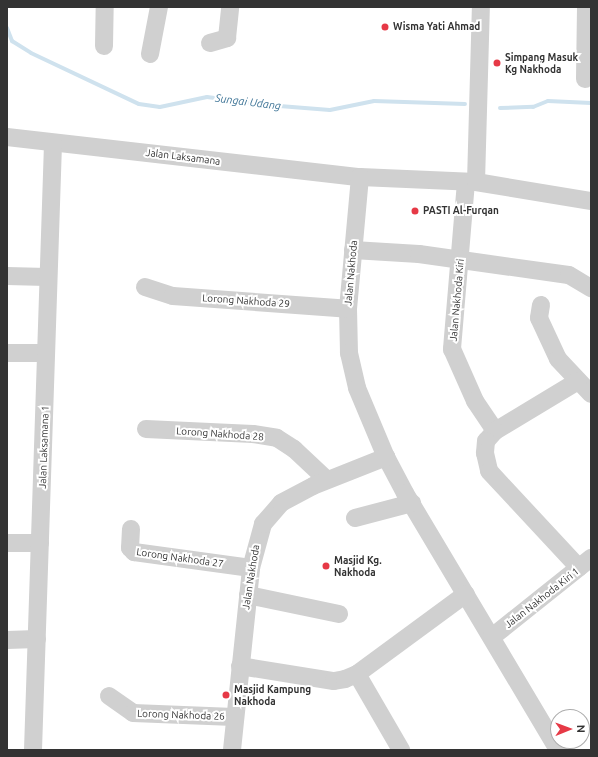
<!DOCTYPE html>
<style>
body{margin:0}
#map{position:relative;width:598px;height:757px;overflow:hidden;background:#fff;font-family:Ubuntu,sans-serif}
div>[style]{position:absolute}
.stream>*{height:4px;margin:-2px;padding:0 2px;transform-origin:2px;border-radius:2px;background:#cfe2ee}
.minor>*{height:18px;margin:-9px;padding:0 9px;transform-origin:9px;border-radius:9px;background:#d0d0d0}
.dots>*{width:11px;height:11px;translate:-50% -50%;box-sizing:border-box;border:2px solid #fff;border-radius:50%}
span{translate:-50% -50%;white-space:nowrap;text-align:center;line-height:1.15;-webkit-text-stroke:4px #fff;paint-order:stroke}
.poi-label{font-size:10px;color:#333;font-weight:700}
.left{translate:0 -50%;text-align:left}
.street-label{font-size:10px;color:#333}
.water-label{font-size:11px;color:#3f7597;font-style:italic}
.frame{position:absolute;inset:0;border:8px solid #333;pointer-events:none}
.north{position:absolute;left:550px;top:709px;width:40px;height:40px;box-sizing:border-box;background:#fff;border:1px solid #adadad;border-radius:50%;rotate:89deg;font-size:11px;font-weight:700;line-height:16px;text-align:center;color:#333}
.north::after{content:'';display:block;margin:auto;width:14px;height:18px;background:#e63946;clip-path:polygon(50% 0,100% 100%,50% 72%,0 100%)}
</style>
<div id="map">
<div class="stream">
<div style="left:7px;top:28px;width:14px;rotate:69deg"></div>
<div style="left:12px;top:41px;width:22px;rotate:32deg"></div>
<div style="left:31px;top:53px;width:119px;rotate:25.3deg"></div>
<div style="left:139px;top:104px;width:21px;rotate:8deg"></div>
<div style="left:160px;top:107px;width:48px;rotate:-12deg"></div>
<div style="left:207px;top:97px;width:61px;rotate:7.6deg"></div>
<div style="left:267px;top:105px;width:63px;rotate:4.5deg"></div>
<div style="left:330px;top:110px;width:45px;rotate:-11.6deg"></div>
<div style="left:374px;top:101px;width:91px;rotate:1.9deg"></div>
<div style="left:500px;top:108px;width:33px;rotate:-2deg"></div>
<div style="left:533px;top:107px;width:16px;rotate:-22deg"></div>
<div style="left:548px;top:101px;width:43px;rotate:2.7deg"></div>
</div>
<div class="minor">
<div style="left:210px;top:43px;width:18px;rotate:-16deg"></div>
<div style="left:227px;top:38px;width:31px;rotate:-84deg"></div>
<div style="left:104px;top:46px;width:39px;rotate:-89deg"></div>
<div style="left:150px;top:54px;width:48px;rotate:-79.2deg"></div>
<div style="left:585px;top:79px;width:72px;rotate:-89.2deg"></div>
<div style="left:7px;top:137px;width:355px;rotate:6.5deg"></div>
<div style="left:360px;top:177px;width:116px;rotate:2.5deg"></div>
<div style="left:476px;top:182px;width:117px;rotate:9.4deg"></div>
<div style="left:360px;top:177px;width:133px;rotate:95.2deg"></div>
<div style="left:348px;top:309px;width:44px;rotate:88.7deg"></div>
<div style="left:349px;top:353px;width:36px;rotate:77deg"></div>
<div style="left:357px;top:388px;width:75px;rotate:67.2deg"></div>
<div style="left:386px;top:457px;width:41px;rotate:62.2deg"></div>
<div style="left:405px;top:493px;width:299px;rotate:59.2deg"></div>
<div style="left:466px;top:182px;width:168px;rotate:94.8deg"></div>
<div style="left:452px;top:349px;width:57px;rotate:66.1deg"></div>
<div style="left:475px;top:401px;width:36px;rotate:56deg"></div>
<div style="left:476px;top:182px;width:175px;rotate:-88.4deg"></div>
<div style="left:353px;top:250px;width:66px;rotate:3.5deg"></div>
<div style="left:419px;top:254px;width:151px;rotate:8deg"></div>
<div style="left:569px;top:275px;width:26px;rotate:31deg"></div>
<div style="left:7px;top:276px;width:40px;rotate:1.4deg"></div>
<div style="left:145px;top:287px;width:29px;rotate:18deg"></div>
<div style="left:173px;top:296px;width:175px;rotate:4.2deg"></div>
<div style="left:541px;top:305px;width:13px;rotate:99deg"></div>
<div style="left:539px;top:318px;width:45px;rotate:65.1deg"></div>
<div style="left:558px;top:359px;width:48px;rotate:46.7deg"></div>
<div style="left:7px;top:353px;width:39px"></div>
<div style="left:578px;top:381px;width:97px;rotate:148.9deg"></div>
<div style="left:495px;top:431px;width:13px;rotate:132deg"></div>
<div style="left:486px;top:441px;width:12px;rotate:95deg"></div>
<div style="left:485px;top:453px;width:18px;rotate:77deg"></div>
<div style="left:489px;top:471px;width:132px;rotate:47.1deg"></div>
<div style="left:146px;top:429px;width:107px;rotate:2.7deg"></div>
<div style="left:253px;top:434px;width:24px;rotate:9deg"></div>
<div style="left:277px;top:438px;width:20px;rotate:33deg"></div>
<div style="left:294px;top:449px;width:45px;rotate:43.2deg"></div>
<div style="left:355px;top:518px;width:59px;rotate:-14.7deg"></div>
<div style="left:131px;top:529px;width:19px;rotate:93deg"></div>
<div style="left:130px;top:548px;width:6px;rotate:45deg"></div>
<div style="left:134px;top:552px;width:118px;rotate:7.8deg"></div>
<div style="left:7px;top:543px;width:33px"></div>
<div style="left:248px;top:595px;width:93px;rotate:11.8deg"></div>
<div style="left:492px;top:637px;width:127px;rotate:-38.6deg"></div>
<div style="left:7px;top:640px;width:30px;rotate:-2deg"></div>
<div style="left:240px;top:666px;width:95px;rotate:9.1deg"></div>
<div style="left:334px;top:681px;width:11px;rotate:-10deg"></div>
<div style="left:345px;top:679px;width:13px;rotate:-23deg"></div>
<div style="left:357px;top:674px;width:135px;rotate:-36.3deg"></div>
<div style="left:357px;top:674px;width:88px;rotate:59.9deg"></div>
<div style="left:109px;top:696px;width:29px;rotate:35deg"></div>
<div style="left:133px;top:713px;width:101px;rotate:2.3deg"></div>
<div style="left:33px;top:750px;width:607px;rotate:-88.11deg"></div>
<div style="left:232px;top:750px;width:183px;rotate:-84deg"></div>
<div style="left:251px;top:568px;width:46px;rotate:-74.7deg"></div>
<div style="left:263px;top:524px;width:28px;rotate:-49deg"></div>
<div style="left:281px;top:503px;width:36px;rotate:-28deg"></div>
<div style="left:313px;top:486px;width:79px;rotate:-21.7deg"></div>
</div>
<div class="dots">
<div style="left:385px;top:27px;background:#e63946"></div>
<div style="left:497px;top:63px;background:#e63946"></div>
<div style="left:415px;top:211px;background:#e63946"></div>
<div style="left:326px;top:566px;background:#e63946"></div>
<div style="left:226px;top:695px;background:#e63946"></div>
</div>
<div class="poi-label">
<span class="left" style="left:393px;top:27px">Wisma Yati Ahmad</span>
<span class="left" style="left:505px;top:63px">Simpang Masuk<br>Kg Nakhoda</span>
<span class="left" style="left:423px;top:211px">PASTI Al-Furqan</span>
<span class="left" style="left:334px;top:566px">Masjid Kg.<br>Nakhoda</span>
<span class="left" style="left:234px;top:695px">Masjid Kampung<br>Nakhoda</span>
</div>
<div class="street-label">
<span style="left:183px;top:157px;rotate:7deg">Jalan Laksamana</span>
<span style="left:351px;top:273px;rotate:-85deg">Jalan Nakhoda</span>
<span style="left:457px;top:300px;rotate:-85deg">Jalan Nakhoda Kiri</span>
<span style="left:246px;top:301px;rotate:4deg">Lorong Nakhoda 29</span>
<span style="left:220px;top:434px;rotate:4deg">Lorong Nakhoda 28</span>
<span style="left:44px;top:447px;rotate:-88deg">Jalan Laksamana 1</span>
<span style="left:180px;top:558px;rotate:8deg">Lorong Nakhoda 27</span>
<span style="left:251px;top:577px;rotate:-81deg">Jalan Nakhoda</span>
<span style="left:542px;top:598px;rotate:-38deg">Jalan Nakhoda Kiri 1</span>
<span style="left:181px;top:715px;rotate:2deg">Lorong Nakhoda 26</span>
</div>
<div class="water-label">
<span style="left:248px;top:102px;rotate:7deg">Sungai Udang</span>
</div>
<div class="frame"></div>
<div class="north">N</div>
</div>
